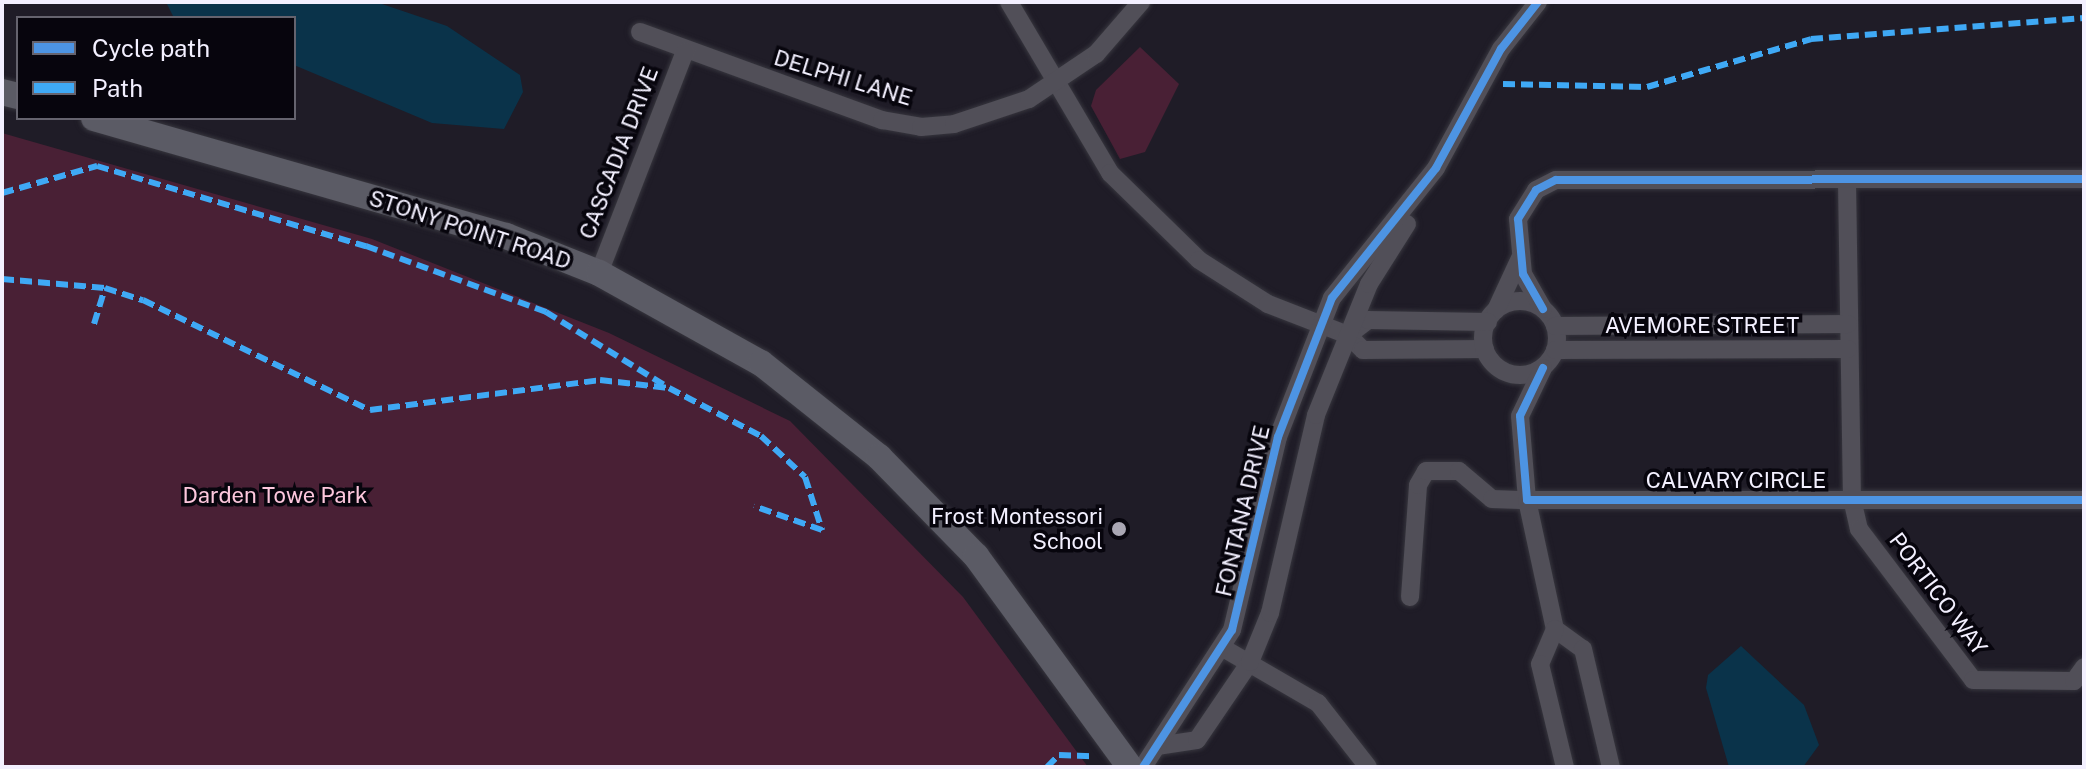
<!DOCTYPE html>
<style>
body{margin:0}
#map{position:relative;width:2086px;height:769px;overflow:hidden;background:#1f1c27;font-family:"Public Sans",sans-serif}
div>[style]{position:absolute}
.green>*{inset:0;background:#492035}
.water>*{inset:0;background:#0a334a}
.roads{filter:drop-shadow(0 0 2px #37363e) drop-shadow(0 0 2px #37363e)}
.street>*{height:18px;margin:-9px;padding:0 9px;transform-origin:9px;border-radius:9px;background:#514f58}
.street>.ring{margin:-9px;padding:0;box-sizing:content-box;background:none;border:18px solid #514f58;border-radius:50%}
.secondary>*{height:26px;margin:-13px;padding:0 13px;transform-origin:13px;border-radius:13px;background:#5b5b65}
.quiet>*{height:6px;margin-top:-3px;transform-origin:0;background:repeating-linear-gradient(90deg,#3fa9f5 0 12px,transparent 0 18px)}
.cycleway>*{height:8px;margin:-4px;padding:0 4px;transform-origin:4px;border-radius:4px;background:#4d94e3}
.dots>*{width:22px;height:22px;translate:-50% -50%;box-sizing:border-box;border:4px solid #07050d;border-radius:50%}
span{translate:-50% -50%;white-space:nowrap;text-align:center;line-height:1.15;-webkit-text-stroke:7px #07050d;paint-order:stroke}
.street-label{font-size:22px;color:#f3f0ff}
.park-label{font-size:22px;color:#fdc7dd}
.poi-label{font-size:22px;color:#f3f0ff}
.right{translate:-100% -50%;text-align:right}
.frame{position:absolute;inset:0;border:4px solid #f3f0ff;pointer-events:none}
.legend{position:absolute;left:16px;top:16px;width:280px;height:104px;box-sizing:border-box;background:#07050d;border:2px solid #65636e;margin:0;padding:10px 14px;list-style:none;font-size:24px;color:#f3f0ff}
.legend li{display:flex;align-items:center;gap:16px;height:40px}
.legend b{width:40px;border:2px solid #65636e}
</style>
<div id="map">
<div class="green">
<div style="clip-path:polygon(1140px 47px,1179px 84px,1145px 152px,1120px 159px,1091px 106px,1096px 90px)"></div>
<div style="clip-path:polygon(2px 133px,372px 239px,609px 333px,790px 421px,963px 597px,1088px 767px,2px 767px)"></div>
</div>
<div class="water">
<div style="clip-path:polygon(166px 2px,376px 2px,447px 26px,520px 75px,523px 92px,504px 129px,432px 123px,294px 65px,294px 18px,174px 18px)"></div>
<div style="clip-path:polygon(1741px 646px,1804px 705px,1819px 745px,1803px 767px,1729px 767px,1706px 688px,1708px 675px)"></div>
</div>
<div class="roads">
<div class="street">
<div style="left:1009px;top:2px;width:199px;rotate:59.4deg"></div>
<div style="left:1110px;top:173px;width:124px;rotate:44.3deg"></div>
<div style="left:1199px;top:260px;width:82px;rotate:32.5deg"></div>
<div style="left:1268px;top:304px;width:86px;rotate:21.2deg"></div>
<div style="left:1348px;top:335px;width:21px;rotate:45deg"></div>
<div style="left:1363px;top:350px;width:122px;rotate:-0.5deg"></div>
<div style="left:640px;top:32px;width:258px;rotate:20deg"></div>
<div style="left:882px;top:120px;width:40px;rotate:10deg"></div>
<div style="left:921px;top:127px;width:33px;rotate:-5deg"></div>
<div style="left:954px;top:124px;width:79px;rotate:-18.4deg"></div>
<div style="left:1029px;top:99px;width:81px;rotate:-33.9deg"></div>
<div style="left:1096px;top:54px;width:69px;rotate:-49.1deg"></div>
<div style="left:1847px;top:182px;width:317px;rotate:89.1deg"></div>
<div style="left:1852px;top:499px;width:31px;rotate:77deg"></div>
<div style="left:1859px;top:529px;width:189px;rotate:52.9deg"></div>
<div style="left:1973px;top:680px;width:101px;rotate:0.6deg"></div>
<div style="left:2074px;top:681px;width:17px;rotate:-54deg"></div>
<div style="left:599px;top:273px;width:238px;rotate:-68.8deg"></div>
<div class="ring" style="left:1483px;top:301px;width:56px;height:56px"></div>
<div style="left:1543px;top:309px;width:40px;rotate:-119.7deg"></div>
<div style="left:1523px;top:274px;width:55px;rotate:-95.2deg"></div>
<div style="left:1518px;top:219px;width:34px;rotate:-58deg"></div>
<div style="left:1536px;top:190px;width:22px;rotate:-27deg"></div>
<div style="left:1556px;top:180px;width:528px;rotate:-0.11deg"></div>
<div style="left:1496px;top:310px;width:57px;rotate:-65.2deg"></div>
<div style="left:1555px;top:326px;width:293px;rotate:-0.4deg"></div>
<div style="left:1351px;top:333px;width:21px;rotate:-37deg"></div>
<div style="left:1368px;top:320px;width:120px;rotate:1deg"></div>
<div style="left:1555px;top:350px;width:293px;rotate:-0.2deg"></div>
<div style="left:1543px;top:368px;width:53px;rotate:115.6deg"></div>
<div style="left:1520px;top:416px;width:84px;rotate:85.2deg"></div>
<div style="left:1527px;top:500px;width:557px"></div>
<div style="left:1410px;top:597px;width:112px;rotate:-85.9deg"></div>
<div style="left:1418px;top:485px;width:16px;rotate:-60deg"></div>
<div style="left:1426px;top:471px;width:33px"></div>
<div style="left:1459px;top:471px;width:43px;rotate:40.3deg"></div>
<div style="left:1492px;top:499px;width:35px;rotate:2deg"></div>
<div style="left:1527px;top:500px;width:132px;rotate:77.8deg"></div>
<div style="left:1555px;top:629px;width:34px;rotate:36deg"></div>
<div style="left:1583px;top:649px;width:121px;rotate:76.7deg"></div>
<div style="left:1555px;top:629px;width:38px;rotate:113deg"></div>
<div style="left:1540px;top:664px;width:106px;rotate:76.4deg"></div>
<div style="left:1223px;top:648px;width:110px;rotate:30.1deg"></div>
<div style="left:1318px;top:703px;width:81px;rotate:52deg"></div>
<div style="left:1157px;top:746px;width:40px;rotate:-8.5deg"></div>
<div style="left:1197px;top:740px;width:94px;rotate:-55.8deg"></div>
<div style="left:1250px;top:662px;width:53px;rotate:-67.8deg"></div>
<div style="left:1270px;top:613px;width:203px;rotate:-76.9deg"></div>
<div style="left:1316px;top:415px;width:141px;rotate:-68deg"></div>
<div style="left:1369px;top:284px;width:71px;rotate:-57.7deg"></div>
<div style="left:1143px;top:767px;width:163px;rotate:-57deg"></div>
<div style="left:1232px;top:630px;width:198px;rotate:-76.6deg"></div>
<div style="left:1278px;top:437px;width:149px;rotate:-68.8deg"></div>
<div style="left:1332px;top:298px;width:166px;rotate:-51.3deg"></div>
<div style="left:1436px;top:168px;width:136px;rotate:-61.4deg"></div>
<div style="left:1501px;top:49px;width:60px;rotate:-51.8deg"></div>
</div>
<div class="secondary">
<div style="left:2px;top:92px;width:16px;rotate:14deg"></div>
<div style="left:94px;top:118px;width:429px;rotate:16deg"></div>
<div style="left:506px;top:236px;width:100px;rotate:21.7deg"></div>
<div style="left:599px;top:273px;width:185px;rotate:29.1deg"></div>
<div style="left:761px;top:363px;width:151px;rotate:38.5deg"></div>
<div style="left:879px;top:457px;width:139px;rotate:45.6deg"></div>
<div style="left:976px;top:556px;width:261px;rotate:53.9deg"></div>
</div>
</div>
<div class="quiet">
<div style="left:1503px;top:84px;width:144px;rotate:1.2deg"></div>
<div style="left:1647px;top:87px;width:171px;rotate:-16.3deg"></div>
<div style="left:1811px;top:39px;width:274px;rotate:-4.4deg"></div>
<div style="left:2px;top:193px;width:99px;rotate:-15.9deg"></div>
<div style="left:97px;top:166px;width:281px;rotate:16.6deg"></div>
<div style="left:366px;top:246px;width:192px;rotate:20.1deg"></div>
<div style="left:546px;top:312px;width:141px;rotate:31.7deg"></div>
<div style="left:2px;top:279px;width:103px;rotate:5deg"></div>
<div style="left:105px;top:288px;width:40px;rotate:18deg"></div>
<div style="left:143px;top:300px;width:252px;rotate:25.9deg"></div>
<div style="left:370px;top:410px;width:232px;rotate:-7.4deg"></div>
<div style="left:600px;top:380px;width:69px;rotate:6.6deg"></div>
<div style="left:669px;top:388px;width:104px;rotate:27.6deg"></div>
<div style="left:761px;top:436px;width:60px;rotate:43deg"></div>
<div style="left:805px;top:477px;width:56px;rotate:72.2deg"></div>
<div style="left:822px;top:530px;width:72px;rotate:-160.6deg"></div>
<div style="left:94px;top:324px;width:38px;rotate:-73deg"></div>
<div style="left:1047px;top:767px;width:17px;rotate:-45deg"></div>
<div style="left:1059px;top:755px;width:33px;rotate:2deg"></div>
</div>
<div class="cycleway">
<div style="left:1543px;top:309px;width:40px;rotate:-119.7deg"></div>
<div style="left:1523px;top:274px;width:55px;rotate:-95.2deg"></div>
<div style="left:1518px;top:219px;width:34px;rotate:-58deg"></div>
<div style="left:1536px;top:190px;width:22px;rotate:-27deg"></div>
<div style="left:1556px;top:180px;width:528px;rotate:-0.11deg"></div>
<div style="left:1543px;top:368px;width:53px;rotate:115.6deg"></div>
<div style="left:1520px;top:416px;width:84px;rotate:85.2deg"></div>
<div style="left:1527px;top:500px;width:557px"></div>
<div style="left:1143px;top:767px;width:163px;rotate:-57deg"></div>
<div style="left:1232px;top:630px;width:198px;rotate:-76.6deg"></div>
<div style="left:1278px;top:437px;width:149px;rotate:-68.8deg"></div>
<div style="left:1332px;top:298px;width:166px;rotate:-51.3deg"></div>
<div style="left:1436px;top:168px;width:136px;rotate:-61.4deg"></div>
<div style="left:1501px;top:49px;width:60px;rotate:-51.8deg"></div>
</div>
<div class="dots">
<div style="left:1119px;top:529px;background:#a9a6b3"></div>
</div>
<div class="street-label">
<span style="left:843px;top:78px;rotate:17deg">DELPHI LANE</span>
<span style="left:619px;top:153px;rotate:-69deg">CASCADIA DRIVE</span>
<span style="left:470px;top:230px;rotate:18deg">STONY POINT ROAD</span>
<span style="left:1702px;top:326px">AVEMORE STREET</span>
<span style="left:1736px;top:481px">CALVARY CIRCLE</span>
<span style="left:1243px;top:511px;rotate:-77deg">FONTANA DRIVE</span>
<span style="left:1938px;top:594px;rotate:53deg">PORTICO WAY</span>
</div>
<div class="park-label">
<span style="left:275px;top:496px">Darden Towe Park</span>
</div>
<div class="poi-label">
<span class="right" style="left:1103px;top:529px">Frost Montessori<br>School</span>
</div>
<div class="frame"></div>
<ul class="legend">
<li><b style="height:10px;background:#4d94e3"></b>Cycle path</li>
<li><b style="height:10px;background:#3fa9f5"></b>Path</li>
</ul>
</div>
